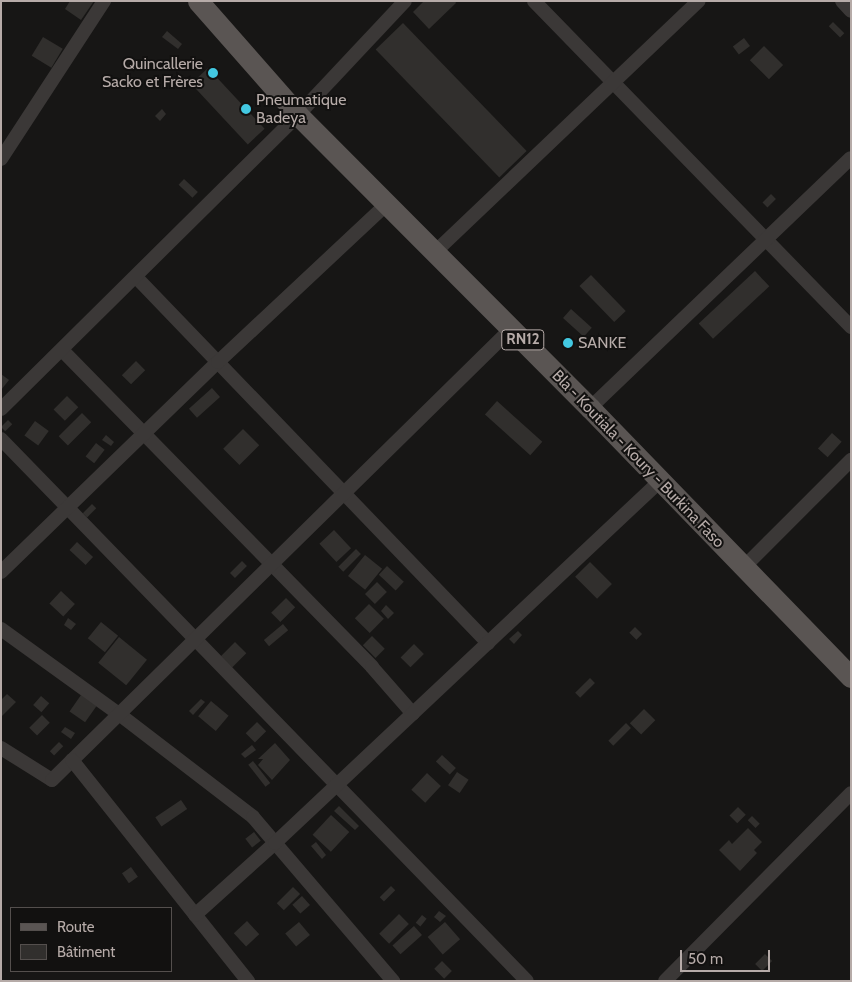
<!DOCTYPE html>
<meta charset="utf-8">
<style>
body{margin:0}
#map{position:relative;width:852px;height:982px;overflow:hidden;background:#171615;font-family:Cabin,sans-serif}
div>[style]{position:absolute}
.building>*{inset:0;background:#312f2d;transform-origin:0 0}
.street>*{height:14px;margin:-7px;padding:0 7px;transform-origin:7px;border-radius:7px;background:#3b3837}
.primary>*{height:21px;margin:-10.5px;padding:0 10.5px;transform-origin:10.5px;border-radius:10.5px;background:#5a5553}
.dots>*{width:14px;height:14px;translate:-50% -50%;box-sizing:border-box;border:2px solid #121110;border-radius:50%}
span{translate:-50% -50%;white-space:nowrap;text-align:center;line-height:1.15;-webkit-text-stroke:4px #121110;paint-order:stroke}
.shield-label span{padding:1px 4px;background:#121110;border:1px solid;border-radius:4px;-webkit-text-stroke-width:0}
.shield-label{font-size:15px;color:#b6aba8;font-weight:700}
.poi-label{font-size:16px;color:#b6aba8}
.right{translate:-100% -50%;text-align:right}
.left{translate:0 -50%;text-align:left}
.street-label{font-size:16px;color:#b6aba8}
.frame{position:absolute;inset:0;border:2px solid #b6aba8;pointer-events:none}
.legend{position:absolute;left:10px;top:907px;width:162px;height:65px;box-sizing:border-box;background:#121110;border:1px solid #544f4d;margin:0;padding:6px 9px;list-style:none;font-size:15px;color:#b6aba8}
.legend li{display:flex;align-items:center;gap:10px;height:25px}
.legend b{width:25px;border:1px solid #544f4d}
.scale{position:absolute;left:680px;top:950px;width:90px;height:22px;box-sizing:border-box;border:2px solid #b6aba8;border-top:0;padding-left:6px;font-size:15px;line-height:18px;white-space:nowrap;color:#b6aba8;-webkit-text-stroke:4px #121110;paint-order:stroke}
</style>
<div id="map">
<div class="building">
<div style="clip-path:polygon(70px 1px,94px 1px,81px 20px,65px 9px)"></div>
<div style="clip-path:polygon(424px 1px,455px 1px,456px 3px,429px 29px,413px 12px)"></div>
<div style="left:833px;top:22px;width:16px;height:6px;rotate:45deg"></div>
<div style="left:403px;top:23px;width:178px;height:38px;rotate:46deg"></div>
<div style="clip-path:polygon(167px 31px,182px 44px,178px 49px,162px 37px)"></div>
<div style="left:43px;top:37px;width:23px;height:22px;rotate:31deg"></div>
<div style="left:744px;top:38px;width:10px;height:14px;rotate:53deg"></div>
<div style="left:764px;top:46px;width:27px;height:20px;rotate:45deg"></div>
<div style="left:208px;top:68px;width:83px;height:23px;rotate:47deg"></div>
<div style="clip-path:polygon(162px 109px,166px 114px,160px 121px,155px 116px)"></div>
<div style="left:184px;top:179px;width:19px;height:8px;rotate:43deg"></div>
<div style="left:771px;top:194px;width:7px;height:12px;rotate:45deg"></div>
<div style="left:755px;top:271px;width:21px;height:77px;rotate:47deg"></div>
<div style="left:591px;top:275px;width:50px;height:16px;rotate:46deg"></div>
<div style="left:571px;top:309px;width:28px;height:12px;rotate:42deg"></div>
<div style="left:136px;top:361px;width:13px;height:20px;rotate:45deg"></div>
<div style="clip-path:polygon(1px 374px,9px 380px,1px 390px)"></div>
<div style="left:212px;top:388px;width:12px;height:31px;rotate:48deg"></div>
<div style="left:67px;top:396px;width:16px;height:19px;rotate:45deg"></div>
<div style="left:497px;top:401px;width:61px;height:18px;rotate:42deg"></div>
<div style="left:82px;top:413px;width:13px;height:33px;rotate:45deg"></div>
<div style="left:8px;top:420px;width:6px;height:10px;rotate:45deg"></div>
<div style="left:35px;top:421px;width:17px;height:18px;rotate:36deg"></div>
<div style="left:243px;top:429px;width:23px;height:28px;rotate:45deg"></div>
<div style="left:832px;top:433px;width:13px;height:21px;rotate:42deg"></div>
<div style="clip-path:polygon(106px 435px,114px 442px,111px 446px,102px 440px)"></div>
<div style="left:96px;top:443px;width:11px;height:17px;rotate:38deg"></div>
<div style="left:92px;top:504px;width:6px;height:13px;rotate:45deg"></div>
<div style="left:334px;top:530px;width:25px;height:20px;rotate:47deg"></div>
<div style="left:77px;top:542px;width:22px;height:11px;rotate:43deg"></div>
<div style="left:356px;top:549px;width:7px;height:25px;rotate:45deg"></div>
<div style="left:365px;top:555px;width:22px;height:27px;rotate:39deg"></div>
<div style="left:242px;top:561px;width:7px;height:17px;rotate:45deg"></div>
<div style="left:590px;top:562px;width:31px;height:21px;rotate:45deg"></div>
<div style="left:387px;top:566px;width:23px;height:12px;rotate:43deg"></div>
<div style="left:377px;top:582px;width:14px;height:17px;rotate:45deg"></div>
<div style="left:61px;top:591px;width:19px;height:17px;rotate:43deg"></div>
<div style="left:286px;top:598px;width:13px;height:21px;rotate:45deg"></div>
<div style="left:369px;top:604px;width:21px;height:20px;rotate:45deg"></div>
<div style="clip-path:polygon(386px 605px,394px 613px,388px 619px,381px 611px)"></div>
<div style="clip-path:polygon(68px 618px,76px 624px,71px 630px,64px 625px)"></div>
<div style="left:101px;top:622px;width:22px;height:21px;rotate:39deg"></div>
<div style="left:283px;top:624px;width:8px;height:25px;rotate:50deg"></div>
<div style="left:635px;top:627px;width:10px;height:8px;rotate:45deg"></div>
<div style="clip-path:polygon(518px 631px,522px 635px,514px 644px,509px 639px)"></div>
<div style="left:372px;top:636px;width:18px;height:13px;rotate:45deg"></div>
<div style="left:119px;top:637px;width:36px;height:33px;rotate:39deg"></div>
<div style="left:235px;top:642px;width:16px;height:20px;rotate:45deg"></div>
<div style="left:414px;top:644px;width:14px;height:19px;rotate:45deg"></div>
<div style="left:590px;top:678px;width:7px;height:21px;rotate:45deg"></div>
<div style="clip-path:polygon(7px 694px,16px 702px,1px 717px,1px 700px)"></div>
<div style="left:81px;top:695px;width:19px;height:20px;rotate:35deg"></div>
<div style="left:41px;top:696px;width:11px;height:12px;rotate:41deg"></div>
<div style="clip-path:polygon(201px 699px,205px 702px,193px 715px,189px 711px)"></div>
<div style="left:211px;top:701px;width:23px;height:20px;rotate:40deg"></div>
<div style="left:644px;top:709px;width:16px;height:20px;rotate:45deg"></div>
<div style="left:42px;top:715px;width:11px;height:18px;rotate:45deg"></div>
<div style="left:257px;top:722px;width:13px;height:16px;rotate:45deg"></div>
<div style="left:626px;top:723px;width:7px;height:25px;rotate:45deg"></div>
<div style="clip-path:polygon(65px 727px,75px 733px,71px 739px,61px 732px)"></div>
<div style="left:59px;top:742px;width:6px;height:13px;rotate:45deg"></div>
<div style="clip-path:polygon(275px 743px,290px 760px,272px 780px,258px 765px,263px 759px,258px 759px)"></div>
<div style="clip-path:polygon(252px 745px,256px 750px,245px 758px,241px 754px)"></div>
<div style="left:442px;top:755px;width:19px;height:9px;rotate:43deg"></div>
<div style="left:253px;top:761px;width:28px;height:6px;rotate:52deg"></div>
<div style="left:457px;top:772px;width:14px;height:16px;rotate:34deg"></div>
<div style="left:427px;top:773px;width:19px;height:23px;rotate:43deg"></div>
<div style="left:181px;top:800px;width:11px;height:31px;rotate:56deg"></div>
<div style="clip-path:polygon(339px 806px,359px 826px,355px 830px,334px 811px)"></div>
<div style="left:738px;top:807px;width:11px;height:12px;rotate:45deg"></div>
<div style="left:331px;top:815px;width:25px;height:27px;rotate:43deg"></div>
<div style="left:752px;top:816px;width:11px;height:6px;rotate:45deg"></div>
<div style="clip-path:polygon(748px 828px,762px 842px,754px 850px,757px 853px,740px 871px,719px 850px,729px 840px,732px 844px)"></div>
<div style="left:254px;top:832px;width:11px;height:11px;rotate:52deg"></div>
<div style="clip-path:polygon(316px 842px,326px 855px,322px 859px,311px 846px)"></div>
<div style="left:131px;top:867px;width:12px;height:11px;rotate:55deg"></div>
<div style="left:391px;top:886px;width:6px;height:16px;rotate:45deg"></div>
<div style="left:293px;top:887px;width:10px;height:23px;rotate:45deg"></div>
<div style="left:302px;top:896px;width:12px;height:13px;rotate:48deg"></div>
<div style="clip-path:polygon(439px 911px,446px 916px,440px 922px,434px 917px)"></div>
<div style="left:399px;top:914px;width:14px;height:28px;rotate:45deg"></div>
<div style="left:422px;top:915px;width:6px;height:10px;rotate:39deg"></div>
<div style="left:247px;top:921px;width:18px;height:18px;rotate:47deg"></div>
<div style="left:299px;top:922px;width:17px;height:18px;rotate:50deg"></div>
<div style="left:445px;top:922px;width:23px;height:23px;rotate:49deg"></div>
<div style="left:414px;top:926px;width:12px;height:29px;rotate:48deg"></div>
<div style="left:765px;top:954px;width:10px;height:14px;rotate:45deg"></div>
<div style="left:442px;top:961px;width:14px;height:11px;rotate:45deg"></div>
</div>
<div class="street">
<div style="left:534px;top:1px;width:455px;rotate:45.8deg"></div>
<div style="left:842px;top:1px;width:13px;rotate:48deg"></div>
<div style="left:1px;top:159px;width:189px;rotate:-56.9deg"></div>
<div style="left:435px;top:252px;width:364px;rotate:-43.6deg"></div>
<div style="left:136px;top:277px;width:508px;rotate:46.12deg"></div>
<div style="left:62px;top:350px;width:443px;rotate:45.6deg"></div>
<div style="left:372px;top:667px;width:62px;rotate:48.9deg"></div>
<div style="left:590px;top:408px;width:361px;rotate:-43.8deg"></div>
<div style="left:1px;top:409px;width:418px;rotate:-44.7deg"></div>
<div style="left:298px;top:115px;width:156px;rotate:-46.8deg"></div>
<div style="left:1px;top:439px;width:755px;rotate:45.86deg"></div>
<div style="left:743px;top:568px;width:153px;rotate:-45deg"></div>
<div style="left:1px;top:572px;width:302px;rotate:-44.1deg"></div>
<div style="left:218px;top:362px;width:231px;rotate:-43.1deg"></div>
<div style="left:1px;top:629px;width:145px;rotate:35.8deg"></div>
<div style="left:119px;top:714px;width:169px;rotate:37.5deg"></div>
<div style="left:253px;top:817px;width:216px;rotate:49.5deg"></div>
<div style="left:1px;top:748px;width:60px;rotate:32.1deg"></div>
<div style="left:52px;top:780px;width:643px;rotate:-44.5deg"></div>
<div style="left:72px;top:760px;width:283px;rotate:51.5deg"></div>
<div style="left:195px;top:915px;width:108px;rotate:-42deg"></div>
<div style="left:275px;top:843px;width:528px;rotate:-43.24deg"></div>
<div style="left:665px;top:981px;width:264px;rotate:-45.3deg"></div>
</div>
<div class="primary">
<div style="left:198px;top:1px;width:152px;rotate:48.7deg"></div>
<div style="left:298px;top:115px;width:414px;rotate:45.1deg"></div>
<div style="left:590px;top:408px;width:375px;rotate:45.9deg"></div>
</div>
<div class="dots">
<div style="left:213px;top:73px;background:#43c8e1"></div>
<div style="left:246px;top:109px;background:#43c8e1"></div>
<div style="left:568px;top:343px;background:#43c8e1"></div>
</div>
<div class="shield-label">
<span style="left:523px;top:340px">RN12</span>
</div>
<div class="poi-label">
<span class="right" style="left:203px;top:73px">Quincallerie<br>Sacko et Frères</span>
<span class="left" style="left:256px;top:109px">Pneumatique<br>Badeya</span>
<span class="left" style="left:578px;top:343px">SANKE</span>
</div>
<div class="street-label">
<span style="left:638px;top:459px;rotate:46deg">Bla - Koutiala - Koury - Burkina Faso</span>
</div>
<div class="frame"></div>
<ul class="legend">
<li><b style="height:6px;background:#5a5553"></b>Route</li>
<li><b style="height:14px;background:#312f2d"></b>Bâtiment</li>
</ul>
<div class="scale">50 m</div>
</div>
